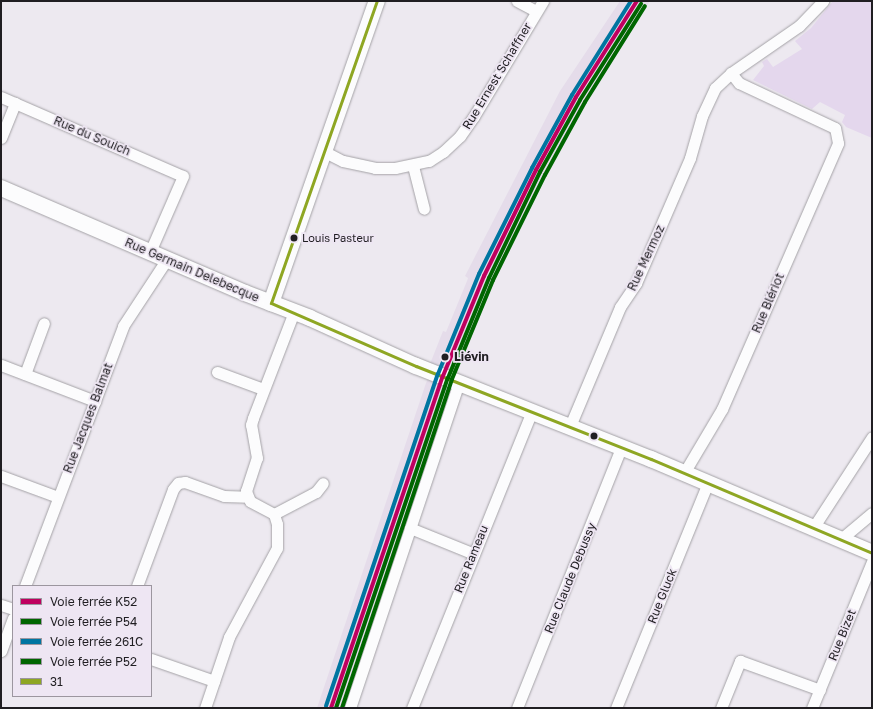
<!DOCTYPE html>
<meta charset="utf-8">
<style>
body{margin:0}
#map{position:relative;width:873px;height:709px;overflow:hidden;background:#ede9f0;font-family:"Golos Text",sans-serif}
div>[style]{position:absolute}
.built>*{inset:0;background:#e5dcea}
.green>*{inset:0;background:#e4d7ed}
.roads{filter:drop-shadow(0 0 1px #a4a2a6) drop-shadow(0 0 1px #a4a2a6)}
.street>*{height:11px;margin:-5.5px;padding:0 5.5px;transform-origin:5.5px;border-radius:5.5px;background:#fcfcfd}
.secondary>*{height:16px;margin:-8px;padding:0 8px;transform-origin:8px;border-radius:8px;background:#fcfcfd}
.bus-1>*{height:3px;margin:-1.5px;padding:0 1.5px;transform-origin:1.5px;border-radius:1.5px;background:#8ea623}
.rail-1>*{height:4px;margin:-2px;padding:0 2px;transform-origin:2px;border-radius:2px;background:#bf005f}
.rail-2>*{height:4px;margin:-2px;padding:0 2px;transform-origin:2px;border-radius:2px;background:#060}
.rail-3>*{height:4px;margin:-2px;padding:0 2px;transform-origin:2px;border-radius:2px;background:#0075a1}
.rail-4>*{height:4px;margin:-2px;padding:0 2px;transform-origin:2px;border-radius:2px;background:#060}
.dots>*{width:11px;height:11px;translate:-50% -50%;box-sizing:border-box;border:2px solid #eee6f3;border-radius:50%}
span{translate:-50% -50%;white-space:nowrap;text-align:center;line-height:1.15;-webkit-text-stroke:3.5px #eee6f3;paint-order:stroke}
.bus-label{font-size:11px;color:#201e22}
.left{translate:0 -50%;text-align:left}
.street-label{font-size:12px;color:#201e22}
.stop-label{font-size:12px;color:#201e22;font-weight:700}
.frame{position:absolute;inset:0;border:2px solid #201e22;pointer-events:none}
.legend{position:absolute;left:12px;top:585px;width:140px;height:112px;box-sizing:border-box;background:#eee6f3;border:1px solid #9c969f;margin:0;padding:5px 7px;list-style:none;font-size:12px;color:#201e22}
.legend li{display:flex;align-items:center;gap:8px;height:20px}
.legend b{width:20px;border:1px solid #9c969f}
</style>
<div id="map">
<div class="built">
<div style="clip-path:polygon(620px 1px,650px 1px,584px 103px,541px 179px,496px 269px,499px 271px,495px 281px,481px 301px,444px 403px,342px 708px,317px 708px,426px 383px,435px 365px,430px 364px,443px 331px,446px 332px,467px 281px,468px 278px,465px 276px,560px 91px)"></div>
</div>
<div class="green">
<div style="clip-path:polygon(833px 1px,872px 1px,872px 138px,846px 127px,842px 122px,845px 115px,820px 102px,812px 109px,753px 80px,764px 66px,762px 62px,767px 59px,773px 67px,802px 49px,795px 41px,811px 28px)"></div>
</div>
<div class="roads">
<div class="street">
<div style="left:517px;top:1px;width:21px;rotate:28deg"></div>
<div style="left:1px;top:97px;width:198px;rotate:23.5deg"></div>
<div style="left:183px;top:176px;width:83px;rotate:113.5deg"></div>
<div style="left:1px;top:138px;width:38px;rotate:-68deg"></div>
<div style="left:325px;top:152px;width:20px;rotate:27deg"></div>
<div style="left:343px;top:161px;width:33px;rotate:12deg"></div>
<div style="left:375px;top:168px;width:20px"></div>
<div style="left:395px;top:168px;width:35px;rotate:-12deg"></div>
<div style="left:429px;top:161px;width:17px;rotate:-33deg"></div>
<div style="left:443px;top:152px;width:23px;rotate:-43deg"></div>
<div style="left:460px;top:136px;width:24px;rotate:-55deg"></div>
<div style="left:474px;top:116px;width:134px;rotate:-59deg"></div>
<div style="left:413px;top:166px;width:44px;rotate:75.7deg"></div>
<div style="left:1px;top:365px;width:101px;rotate:21deg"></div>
<div style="left:217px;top:372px;width:49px;rotate:20.3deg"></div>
<div style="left:25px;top:374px;width:54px;rotate:-69.6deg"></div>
<div style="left:570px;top:426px;width:129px;rotate:-67.2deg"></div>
<div style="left:620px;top:307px;width:29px;rotate:-56deg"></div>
<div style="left:636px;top:283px;width:136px;rotate:-66.6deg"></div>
<div style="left:690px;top:158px;width:44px;rotate:-74.1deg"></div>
<div style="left:702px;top:116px;width:31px;rotate:-65deg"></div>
<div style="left:715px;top:88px;width:22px;rotate:-43deg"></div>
<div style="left:731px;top:73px;width:83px;rotate:-34.7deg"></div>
<div style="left:799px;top:26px;width:35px;rotate:-46deg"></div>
<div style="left:684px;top:473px;width:74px;rotate:-59.3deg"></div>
<div style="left:722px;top:409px;width:290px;rotate:-66.4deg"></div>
<div style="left:838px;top:143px;width:15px;rotate:-101deg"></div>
<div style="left:835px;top:128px;width:106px;rotate:-154.9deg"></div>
<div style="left:739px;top:83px;width:13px;rotate:-129deg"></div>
<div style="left:1px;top:476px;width:61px;rotate:20.2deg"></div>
<div style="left:274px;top:514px;width:47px;rotate:-27.6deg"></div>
<div style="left:316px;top:492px;width:11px;rotate:-52deg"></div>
<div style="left:410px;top:528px;width:69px;rotate:22.1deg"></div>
<div style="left:813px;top:528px;width:108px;rotate:-57deg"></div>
<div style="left:841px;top:539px;width:40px;rotate:-40deg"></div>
<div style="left:25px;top:586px;width:278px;rotate:-69.3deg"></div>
<div style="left:123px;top:326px;width:80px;rotate:-56.7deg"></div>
<div style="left:137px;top:586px;width:103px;rotate:-69.6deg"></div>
<div style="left:173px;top:489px;width:8px;rotate:-50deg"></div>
<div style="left:178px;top:483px;width:7px;rotate:-8deg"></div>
<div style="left:185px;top:482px;width:41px;rotate:19.7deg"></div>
<div style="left:224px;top:496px;width:23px;rotate:2deg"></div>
<div style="left:1px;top:605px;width:13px;rotate:18deg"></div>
<div style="left:1px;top:651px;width:35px;rotate:-70deg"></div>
<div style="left:151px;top:659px;width:67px;rotate:19.2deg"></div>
<div style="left:205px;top:708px;width:75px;rotate:-71.3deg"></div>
<div style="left:229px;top:637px;width:101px;rotate:-61.7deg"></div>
<div style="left:277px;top:548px;width:24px;rotate:-90deg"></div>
<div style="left:277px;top:524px;width:10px;rotate:-107deg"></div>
<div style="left:274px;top:514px;width:27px;rotate:-152deg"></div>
<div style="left:250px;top:501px;width:11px;rotate:-112deg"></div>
<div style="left:246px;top:491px;width:35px;rotate:-72deg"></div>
<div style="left:257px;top:458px;width:34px;rotate:-100deg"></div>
<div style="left:251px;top:425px;width:7px;rotate:-74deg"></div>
<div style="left:253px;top:418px;width:114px;rotate:-68.9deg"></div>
<div style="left:350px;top:708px;width:343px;rotate:-71.5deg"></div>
<div style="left:412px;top:708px;width:320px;rotate:-68deg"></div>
<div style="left:517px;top:708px;width:280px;rotate:-68.2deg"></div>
<div style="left:616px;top:708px;width:243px;rotate:-67.8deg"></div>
<div style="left:721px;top:708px;width:51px;rotate:-68deg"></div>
<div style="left:740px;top:661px;width:85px;rotate:19.9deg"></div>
<div style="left:812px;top:708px;width:158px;rotate:-67.7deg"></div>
</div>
<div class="secondary">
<div style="left:1px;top:188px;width:266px;rotate:23.3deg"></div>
<div style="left:245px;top:293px;width:70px;rotate:21deg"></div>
<div style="left:310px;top:318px;width:116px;rotate:24.4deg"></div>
<div style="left:416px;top:366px;width:253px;rotate:21.6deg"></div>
<div style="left:651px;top:459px;width:240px;rotate:23deg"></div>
<div style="left:271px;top:303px;width:320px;rotate:-70.7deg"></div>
</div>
</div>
<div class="bus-1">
<div style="left:271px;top:303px;width:158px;rotate:23.5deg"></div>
<div style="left:416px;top:366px;width:253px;rotate:21.6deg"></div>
<div style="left:651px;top:459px;width:240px;rotate:23deg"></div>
<div style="left:271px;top:303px;width:320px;rotate:-70.7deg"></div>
</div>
<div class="rail-1">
<div style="left:331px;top:708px;width:350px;rotate:-71.4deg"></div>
<div style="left:443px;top:376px;width:108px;rotate:-67.7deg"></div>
<div style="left:484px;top:276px;width:118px;rotate:-63.9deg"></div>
<div style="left:536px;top:170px;width:83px;rotate:-61.3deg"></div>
<div style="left:576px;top:97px;width:114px;rotate:-57.6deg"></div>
</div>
<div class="rail-2">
<div style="left:336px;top:708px;width:348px;rotate:-71.3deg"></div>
<div style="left:448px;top:378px;width:108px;rotate:-67.7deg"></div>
<div style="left:489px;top:278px;width:118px;rotate:-64.3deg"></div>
<div style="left:540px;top:172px;width:82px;rotate:-60.9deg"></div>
<div style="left:580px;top:100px;width:114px;rotate:-57.6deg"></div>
</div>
<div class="rail-3">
<div style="left:326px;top:706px;width:350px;rotate:-71.4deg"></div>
<div style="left:438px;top:374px;width:108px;rotate:-67.7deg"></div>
<div style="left:479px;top:274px;width:119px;rotate:-63.4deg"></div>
<div style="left:532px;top:168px;width:83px;rotate:-61.3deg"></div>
<div style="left:572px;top:95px;width:111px;rotate:-57.9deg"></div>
</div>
<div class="rail-4">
<div style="left:342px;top:708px;width:347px;rotate:-71.5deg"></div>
<div style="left:452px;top:379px;width:107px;rotate:-67.5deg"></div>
<div style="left:493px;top:280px;width:117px;rotate:-63.7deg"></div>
<div style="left:545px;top:175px;width:83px;rotate:-61.3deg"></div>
<div style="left:585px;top:102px;width:113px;rotate:-58deg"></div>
</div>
<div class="dots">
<div style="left:294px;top:238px;background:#201e22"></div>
<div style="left:445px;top:357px;background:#201e22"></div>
<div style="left:594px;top:436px;background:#201e22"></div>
</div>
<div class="bus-label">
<span class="left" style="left:302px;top:238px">Louis Pasteur</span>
</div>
<div class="street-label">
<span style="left:497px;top:76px;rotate:-59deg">Rue Ernest Schaffner</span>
<span style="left:92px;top:136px;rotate:23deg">Rue du Souich</span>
<span style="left:646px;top:258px;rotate:-65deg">Rue Mermoz</span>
<span style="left:192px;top:270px;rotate:23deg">Rue Germain Delebecque</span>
<span style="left:768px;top:303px;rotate:-67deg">Rue Blériot</span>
<span style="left:88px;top:418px;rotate:-69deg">Rue Jacques Balmat</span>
<span style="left:471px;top:559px;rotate:-68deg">Rue Rameau</span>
<span style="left:570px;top:578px;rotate:-68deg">Rue Claude Debussy</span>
<span style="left:662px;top:596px;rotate:-68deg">Rue Gluck</span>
<span style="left:842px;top:635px;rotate:-68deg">Rue Bizet</span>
</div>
<div class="stop-label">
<span class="left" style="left:454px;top:357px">Liévin</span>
</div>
<div class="frame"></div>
<ul class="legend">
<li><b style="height:5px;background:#bf005f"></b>Voie ferrée K52</li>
<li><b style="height:5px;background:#060"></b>Voie ferrée P54</li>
<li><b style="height:5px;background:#0075a1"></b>Voie ferrée 261C</li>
<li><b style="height:5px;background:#060"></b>Voie ferrée P52</li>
<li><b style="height:5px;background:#8ea623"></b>31</li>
</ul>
</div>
